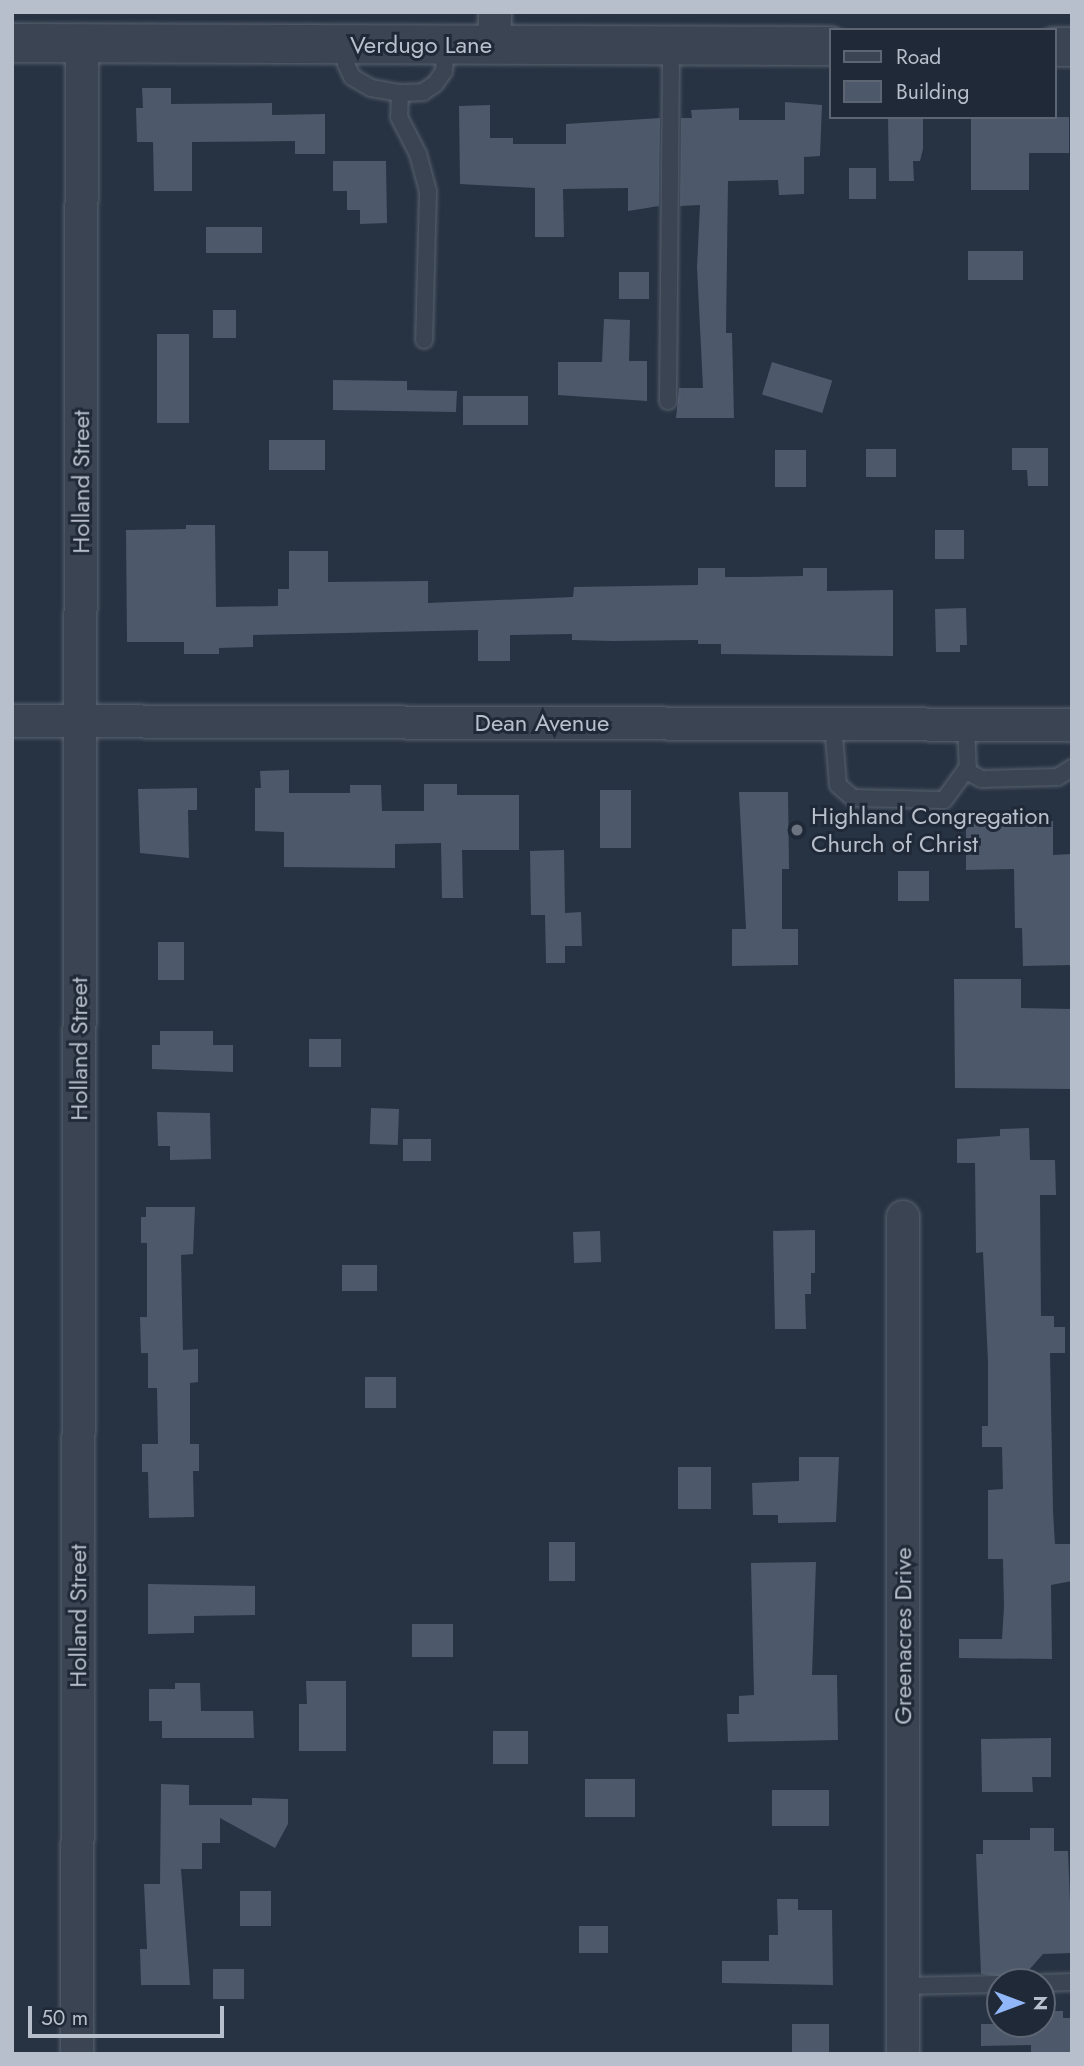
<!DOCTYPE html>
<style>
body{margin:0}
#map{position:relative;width:1084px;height:2066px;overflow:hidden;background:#273242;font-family:Jost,sans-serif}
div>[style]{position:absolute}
.building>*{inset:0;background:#4d596b;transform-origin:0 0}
.roads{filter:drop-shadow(0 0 2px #59626f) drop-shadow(0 0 2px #59626f)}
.service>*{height:16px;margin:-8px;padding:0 8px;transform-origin:8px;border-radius:8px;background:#3b4452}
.minor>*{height:32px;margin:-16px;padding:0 16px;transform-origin:16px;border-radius:16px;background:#3b4452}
.tertiary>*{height:38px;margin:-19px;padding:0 19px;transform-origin:19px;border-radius:19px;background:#3b4452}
.dots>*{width:19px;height:19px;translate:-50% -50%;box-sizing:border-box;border:4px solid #202937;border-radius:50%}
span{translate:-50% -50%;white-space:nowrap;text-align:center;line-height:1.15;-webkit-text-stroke:6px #202937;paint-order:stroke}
.street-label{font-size:24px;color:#b8bfcc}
.poi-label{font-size:24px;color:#b8bfcc}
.left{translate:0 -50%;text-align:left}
.frame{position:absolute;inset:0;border:14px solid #b8bfcc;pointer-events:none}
.legend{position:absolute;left:829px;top:28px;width:228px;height:91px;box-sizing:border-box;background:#202937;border:2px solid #5d6573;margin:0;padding:9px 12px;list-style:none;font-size:21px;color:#b8bfcc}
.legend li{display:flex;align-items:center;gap:14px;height:35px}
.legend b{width:35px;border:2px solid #5d6573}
.north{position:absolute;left:986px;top:1968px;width:70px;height:70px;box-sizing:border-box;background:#202937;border:2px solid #5d6573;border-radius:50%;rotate:90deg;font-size:19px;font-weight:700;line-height:28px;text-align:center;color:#b8bfcc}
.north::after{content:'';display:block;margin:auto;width:24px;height:32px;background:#91b7f8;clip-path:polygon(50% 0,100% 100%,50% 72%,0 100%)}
.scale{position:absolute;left:28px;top:2006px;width:196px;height:32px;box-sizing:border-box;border:4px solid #b8bfcc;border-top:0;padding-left:9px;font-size:21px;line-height:24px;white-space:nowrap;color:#b8bfcc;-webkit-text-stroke:5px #202937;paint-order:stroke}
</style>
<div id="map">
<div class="building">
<div style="clip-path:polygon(142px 88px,171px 88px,171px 104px,272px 103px,272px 115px,325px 114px,325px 154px,295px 154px,295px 141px,192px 142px,192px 191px,154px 191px,153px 142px,137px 142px,136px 108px,143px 108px)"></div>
<div style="clip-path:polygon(785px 102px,822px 105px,820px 156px,804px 157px,804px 194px,779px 195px,778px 180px,728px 181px,726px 333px,732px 333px,734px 418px,676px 418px,679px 388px,703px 388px,697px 267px,700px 205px,680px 206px,681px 118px,692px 118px,691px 110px,739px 108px,739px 120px,785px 120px)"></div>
<div style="clip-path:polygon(490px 105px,490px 138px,513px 138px,513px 144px,566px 144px,566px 124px,660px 118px,659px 206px,628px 211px,628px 188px,563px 189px,564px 237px,535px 237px,535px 188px,460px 184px,459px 106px)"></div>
<div style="clip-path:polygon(888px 117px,923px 117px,923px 149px,920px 161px,913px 161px,914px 181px,889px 181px)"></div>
<div style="clip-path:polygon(971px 117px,1069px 117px,1069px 153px,1029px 153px,1029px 190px,971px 190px)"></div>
<div style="clip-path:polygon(333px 161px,386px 161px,387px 223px,360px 224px,360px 210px,347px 210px,347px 191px,333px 191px)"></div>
<div style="left:849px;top:168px;width:27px;height:31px"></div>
<div style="left:262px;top:227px;width:26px;height:56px;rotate:90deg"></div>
<div style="left:1023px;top:251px;width:29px;height:55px;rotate:90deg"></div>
<div style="left:619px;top:272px;width:30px;height:27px"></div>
<div style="left:213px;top:310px;width:23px;height:28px"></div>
<div style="clip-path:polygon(604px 319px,630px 320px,629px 361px,647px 361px,647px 401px,558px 395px,558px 362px,602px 362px)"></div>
<div style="left:157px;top:334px;width:32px;height:89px"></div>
<div style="left:772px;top:362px;width:63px;height:34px;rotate:17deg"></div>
<div style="clip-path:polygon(333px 380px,407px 381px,407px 390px,457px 391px,456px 412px,333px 410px)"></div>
<div style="left:463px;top:396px;width:65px;height:29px"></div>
<div style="left:269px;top:440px;width:56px;height:30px"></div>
<div style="clip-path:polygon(1012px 448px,1048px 448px,1048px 486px,1028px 486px,1027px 470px,1012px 470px)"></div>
<div style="left:866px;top:449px;width:30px;height:28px"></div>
<div style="left:775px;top:450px;width:31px;height:37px"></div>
<div style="clip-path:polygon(186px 525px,215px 525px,216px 607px,278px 606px,278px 589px,289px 589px,289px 551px,328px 551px,328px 582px,428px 581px,428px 603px,573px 597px,574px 587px,698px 585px,698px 568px,725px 568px,725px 577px,748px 577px,803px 576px,803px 568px,827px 568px,827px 591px,893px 590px,893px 656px,721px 654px,721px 644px,698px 644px,698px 640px,613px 641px,572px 640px,572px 634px,510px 635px,510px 661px,478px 661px,478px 630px,253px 635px,253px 647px,219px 648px,219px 654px,184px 654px,184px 642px,127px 642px,126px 530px,186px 529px)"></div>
<div style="left:935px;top:530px;width:29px;height:29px"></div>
<div style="clip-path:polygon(966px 608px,967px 645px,960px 645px,960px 652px,936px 652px,935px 609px)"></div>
<div style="clip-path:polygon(289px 770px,289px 793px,350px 793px,350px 785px,381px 785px,382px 811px,424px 811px,424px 784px,457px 784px,457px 795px,519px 795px,519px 850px,462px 850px,463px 898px,442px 898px,441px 843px,395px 844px,395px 868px,284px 867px,284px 832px,255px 831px,255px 788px,261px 788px,260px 771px)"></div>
<div style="clip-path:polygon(197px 788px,197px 810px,188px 810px,189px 858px,140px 853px,138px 789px)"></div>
<div style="left:600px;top:790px;width:31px;height:58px"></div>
<div style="clip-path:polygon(739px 792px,788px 792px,789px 869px,782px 869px,782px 929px,798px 929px,798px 965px,732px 966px,732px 929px,746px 929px)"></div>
<div style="clip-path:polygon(966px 821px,1053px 821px,1053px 855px,1072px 854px,1072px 965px,1023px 966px,1022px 928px,1015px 928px,1014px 869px,966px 870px)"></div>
<div style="clip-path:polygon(564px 850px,565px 913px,581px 912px,582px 946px,565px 946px,565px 963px,546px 963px,545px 915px,531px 915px,530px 851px)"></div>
<div style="left:898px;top:871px;width:31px;height:30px"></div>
<div style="left:184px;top:942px;width:38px;height:26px;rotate:90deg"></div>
<div style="clip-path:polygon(954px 979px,1021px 979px,1021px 1008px,1072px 1009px,1072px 1089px,955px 1088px)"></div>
<div style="clip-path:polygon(160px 1031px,213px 1031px,213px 1045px,233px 1045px,233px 1072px,152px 1069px,152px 1045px,160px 1045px)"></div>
<div style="left:309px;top:1039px;width:32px;height:28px"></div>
<div style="left:371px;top:1108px;width:28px;height:36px;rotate:2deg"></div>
<div style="clip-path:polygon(157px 1112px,210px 1113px,211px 1159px,170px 1160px,170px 1146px,158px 1146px)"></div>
<div style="clip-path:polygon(1029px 1128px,1030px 1160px,1055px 1160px,1056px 1195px,1040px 1195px,1041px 1316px,1054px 1316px,1054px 1327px,1065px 1327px,1065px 1353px,1050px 1353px,1053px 1511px,1055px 1544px,1072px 1544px,1072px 1581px,1051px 1585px,1052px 1659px,959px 1658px,959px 1639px,1002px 1639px,1004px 1607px,1003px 1559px,988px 1559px,988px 1490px,1003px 1489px,1002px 1447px,982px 1447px,982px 1426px,988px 1426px,988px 1362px,983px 1252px,976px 1253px,975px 1163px,957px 1163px,957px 1139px,1000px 1136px,1000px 1129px)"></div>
<div style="left:403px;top:1139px;width:28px;height:22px"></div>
<div style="clip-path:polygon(146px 1207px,195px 1207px,193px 1254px,181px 1255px,183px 1350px,198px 1349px,198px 1382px,190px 1383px,190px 1444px,199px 1444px,199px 1471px,193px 1471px,194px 1517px,149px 1518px,148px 1472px,142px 1472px,142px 1444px,158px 1444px,157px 1388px,148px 1388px,148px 1353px,141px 1353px,140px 1317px,147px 1317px,147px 1243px,141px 1243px,141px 1217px,146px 1217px)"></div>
<div style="clip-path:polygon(815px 1230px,815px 1273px,811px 1273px,811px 1294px,805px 1294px,806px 1329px,775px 1329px,773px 1231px)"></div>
<div style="left:600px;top:1231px;width:31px;height:27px;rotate:88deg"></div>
<div style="left:342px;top:1265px;width:35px;height:26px"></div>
<div style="left:365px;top:1377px;width:31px;height:31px"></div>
<div style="clip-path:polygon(799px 1457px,839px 1457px,836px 1522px,778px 1523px,778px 1515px,753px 1515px,752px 1483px,799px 1481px)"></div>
<div style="left:678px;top:1467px;width:33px;height:42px"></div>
<div style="left:575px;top:1542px;width:39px;height:26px;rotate:90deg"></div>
<div style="clip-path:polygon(816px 1562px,812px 1675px,837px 1675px,838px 1740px,728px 1742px,727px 1714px,739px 1714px,739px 1696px,754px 1695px,751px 1563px)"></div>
<div style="clip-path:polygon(148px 1584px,255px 1586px,255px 1615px,194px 1616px,194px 1633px,148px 1634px)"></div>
<div style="left:412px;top:1624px;width:41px;height:33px"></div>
<div style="clip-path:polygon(306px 1681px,346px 1681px,346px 1751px,299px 1751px,299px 1704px,307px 1704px)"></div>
<div style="clip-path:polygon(175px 1683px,200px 1683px,201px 1711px,253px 1711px,254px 1738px,162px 1738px,162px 1721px,149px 1721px,149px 1689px,175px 1689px)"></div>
<div style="left:528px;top:1731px;width:33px;height:35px;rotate:90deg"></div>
<div style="clip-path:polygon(1051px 1738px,1051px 1777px,1032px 1777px,1033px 1792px,982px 1792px,981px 1739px)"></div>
<div style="left:585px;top:1779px;width:50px;height:38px"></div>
<div style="clip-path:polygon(161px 1784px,189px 1785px,189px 1805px,252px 1805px,252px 1798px,288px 1799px,288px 1824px,275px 1848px,220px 1818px,220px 1843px,202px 1843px,202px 1869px,181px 1869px,190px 1985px,141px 1985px,140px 1949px,147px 1949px,144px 1884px,160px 1884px)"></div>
<div style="left:772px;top:1790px;width:57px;height:36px"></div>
<div style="clip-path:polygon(1030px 1828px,1054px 1828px,1054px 1851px,1068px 1851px,1072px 1953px,1043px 1954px,1021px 1979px,981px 1974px,976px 1854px,983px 1854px,983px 1840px,1030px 1840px)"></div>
<div style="left:271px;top:1891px;width:35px;height:31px;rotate:90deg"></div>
<div style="clip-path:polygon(777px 1899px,798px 1899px,798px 1910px,832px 1910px,833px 1985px,722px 1983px,722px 1961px,769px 1961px,769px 1935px,778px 1935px)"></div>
<div style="left:608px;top:1926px;width:27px;height:29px;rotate:90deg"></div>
<div style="left:213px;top:1969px;width:31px;height:30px"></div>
<div style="clip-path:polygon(1042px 2011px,1063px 2011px,1063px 2018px,1072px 2018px,1072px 2054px,1031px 2054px,1031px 2045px,981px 2046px,981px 2024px,1042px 2024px)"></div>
<div style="left:792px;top:2024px;width:37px;height:30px"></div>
</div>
<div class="roads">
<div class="service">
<div style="left:346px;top:45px;width:19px;rotate:90deg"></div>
<div style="left:346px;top:64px;width:14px;rotate:65deg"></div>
<div style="left:352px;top:77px;width:22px;rotate:30deg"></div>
<div style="left:371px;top:88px;width:29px;rotate:10deg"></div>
<div style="left:400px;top:93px;width:23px;rotate:-2deg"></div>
<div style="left:423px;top:92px;width:14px;rotate:-34deg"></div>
<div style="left:435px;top:84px;width:16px;rotate:-55deg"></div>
<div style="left:444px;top:71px;width:26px;rotate:-86deg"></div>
<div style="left:400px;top:93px;width:24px;rotate:92deg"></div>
<div style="left:399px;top:117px;width:42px;rotate:62.8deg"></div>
<div style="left:418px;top:154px;width:39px;rotate:75deg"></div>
<div style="left:428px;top:192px;width:148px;rotate:91.5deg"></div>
<div style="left:668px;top:401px;width:356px;rotate:-89.5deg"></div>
<div style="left:833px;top:724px;width:61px;rotate:85.3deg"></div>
<div style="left:838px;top:785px;width:20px;rotate:41deg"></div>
<div style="left:853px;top:798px;width:91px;rotate:1.3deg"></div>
<div style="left:944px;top:800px;width:39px;rotate:-54deg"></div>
<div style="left:966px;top:725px;width:47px;rotate:87.6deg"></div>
<div style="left:968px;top:772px;width:16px;rotate:27deg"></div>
<div style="left:982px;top:779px;width:76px;rotate:-1.5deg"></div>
<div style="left:1058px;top:777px;width:17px;rotate:-33deg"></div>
<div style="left:1042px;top:1983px;width:30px;rotate:-2deg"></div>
<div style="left:903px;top:1986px;width:97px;rotate:-1.2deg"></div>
</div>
<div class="minor">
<div style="left:494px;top:45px;width:33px;rotate:-88deg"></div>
<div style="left:12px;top:721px;width:1060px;rotate:0.22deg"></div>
<div style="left:903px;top:1217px;width:837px;rotate:90deg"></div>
<div style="left:77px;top:2054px;width:2011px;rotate:-89.86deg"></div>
</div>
<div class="tertiary">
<div style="left:12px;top:43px;width:818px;rotate:0.21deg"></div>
<div style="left:1054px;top:47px;width:18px"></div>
</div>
</div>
<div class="dots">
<div style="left:797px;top:830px;background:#6b7280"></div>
</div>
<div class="street-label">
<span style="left:421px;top:45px">Verdugo Lane</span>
<span style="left:81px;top:482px;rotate:-90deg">Holland Street</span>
<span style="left:542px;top:723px">Dean Avenue</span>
<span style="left:79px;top:1049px;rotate:-90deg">Holland Street</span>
<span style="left:78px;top:1616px;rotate:-90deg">Holland Street</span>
<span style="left:903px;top:1636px;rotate:-90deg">Greenacres Drive</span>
</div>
<div class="poi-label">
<span class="left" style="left:811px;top:830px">Highland Congregation<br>Church of Christ</span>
</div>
<div class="frame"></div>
<ul class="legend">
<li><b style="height:9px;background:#3b4452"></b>Road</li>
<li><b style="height:19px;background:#4d596b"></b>Building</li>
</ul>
<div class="north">N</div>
<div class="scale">50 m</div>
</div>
